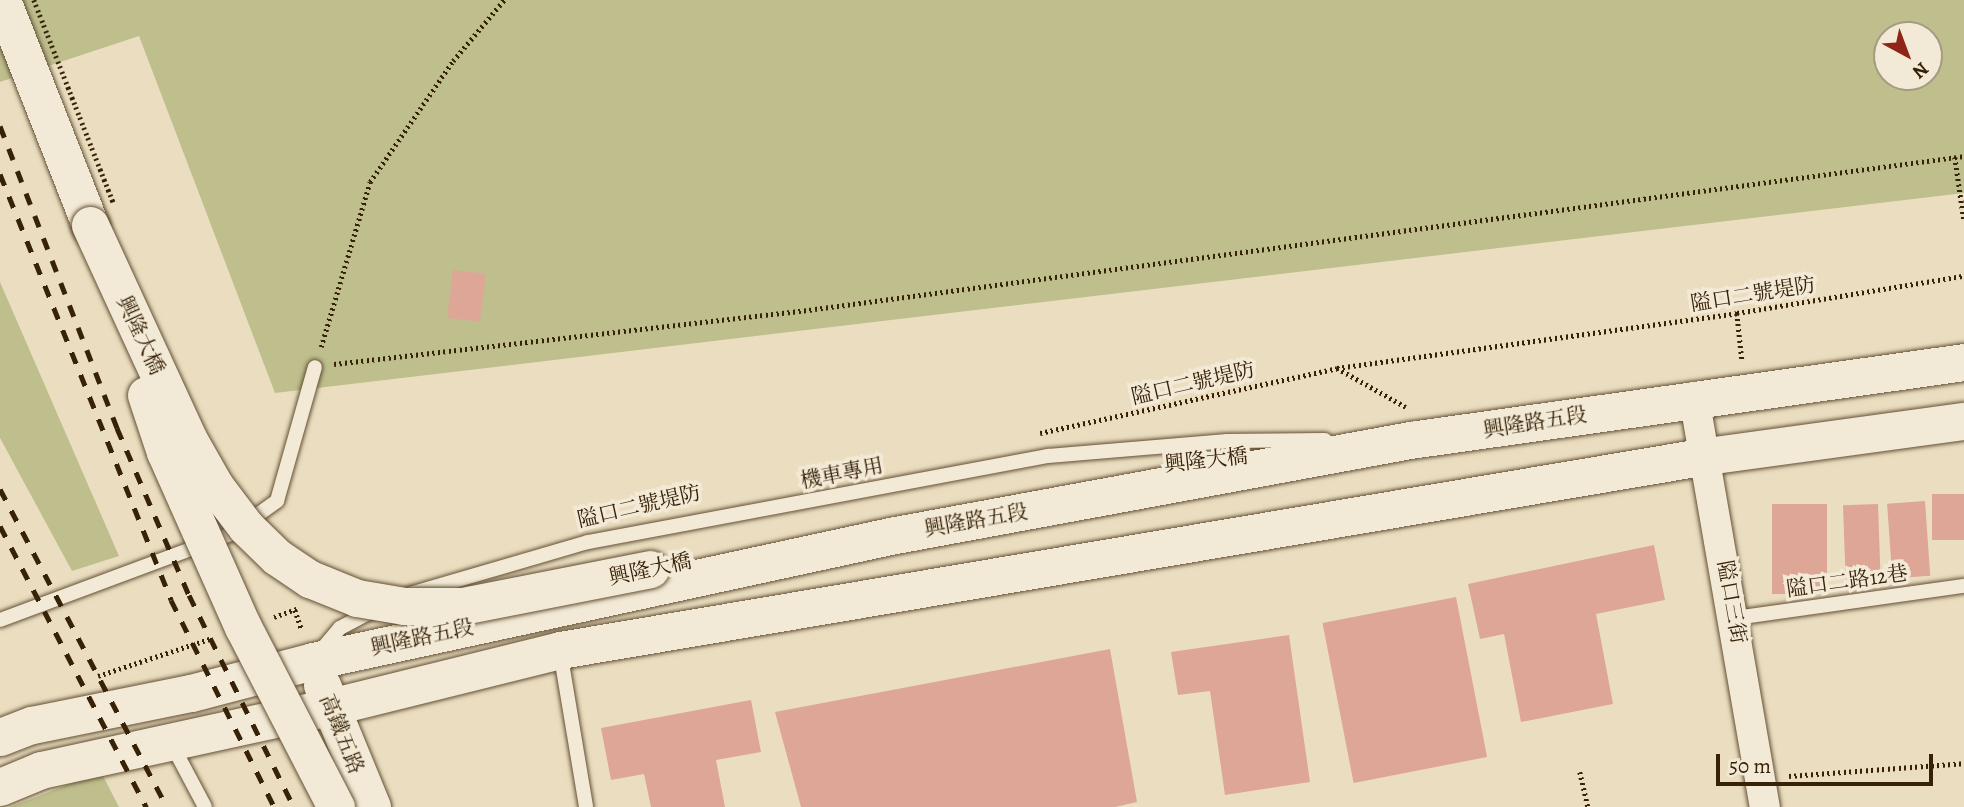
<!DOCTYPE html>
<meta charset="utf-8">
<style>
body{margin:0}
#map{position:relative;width:1964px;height:807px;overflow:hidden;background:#ebdec0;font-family:Alegreya,"Noto Serif TC",serif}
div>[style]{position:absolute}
.green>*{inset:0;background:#bebf8d}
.building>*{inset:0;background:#dda697;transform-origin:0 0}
.path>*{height:4.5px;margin-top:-2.25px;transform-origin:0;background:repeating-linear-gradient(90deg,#372107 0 2px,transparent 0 5.5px)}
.roads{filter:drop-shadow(0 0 2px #645035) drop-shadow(0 0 2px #645035)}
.service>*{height:14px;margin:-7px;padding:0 7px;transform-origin:7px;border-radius:7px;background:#f2ead6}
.minor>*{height:30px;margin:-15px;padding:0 15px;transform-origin:15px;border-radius:15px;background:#f2ead6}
.tertiary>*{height:37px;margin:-18.5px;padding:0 18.5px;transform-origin:18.5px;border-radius:18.5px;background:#f2ead6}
.rail>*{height:5px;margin-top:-2.5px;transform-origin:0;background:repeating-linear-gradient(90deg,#372107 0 12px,transparent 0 24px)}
.path-bridge>*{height:4.5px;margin-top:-2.25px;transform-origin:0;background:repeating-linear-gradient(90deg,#372107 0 2px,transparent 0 5.5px)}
.bridges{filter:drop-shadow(0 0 2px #645035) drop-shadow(0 0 2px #645035)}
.tertiary-bridge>*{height:37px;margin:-18.5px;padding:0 18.5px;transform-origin:18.5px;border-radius:18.5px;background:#f2ead6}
span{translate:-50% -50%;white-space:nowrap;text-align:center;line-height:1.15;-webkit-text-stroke:7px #f2ead6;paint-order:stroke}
.street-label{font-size:21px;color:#372107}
.north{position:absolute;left:1873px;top:21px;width:70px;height:70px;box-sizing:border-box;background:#f2ead6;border:2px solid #a79a83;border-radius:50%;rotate:139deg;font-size:19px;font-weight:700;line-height:28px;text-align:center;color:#372107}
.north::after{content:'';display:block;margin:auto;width:24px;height:32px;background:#8f2418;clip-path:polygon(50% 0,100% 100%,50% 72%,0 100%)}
.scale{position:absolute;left:1716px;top:754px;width:217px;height:32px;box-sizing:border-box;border:4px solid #372107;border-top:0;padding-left:9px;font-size:21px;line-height:24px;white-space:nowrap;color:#372107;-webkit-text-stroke:5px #f2ead6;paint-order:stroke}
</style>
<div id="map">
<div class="green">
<div style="clip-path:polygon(evenodd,9px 0,1964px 0,1964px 193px,275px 393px,139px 36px,0 82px,0 4px,9px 0,1887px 35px,1929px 35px,1929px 77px,1887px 77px,1887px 35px)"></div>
<div style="clip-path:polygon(0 282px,119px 556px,72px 571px,0 438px)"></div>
<div style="clip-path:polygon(101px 772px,119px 807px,10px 807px)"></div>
</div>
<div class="building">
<div style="left:453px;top:270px;width:33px;height:48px;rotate:7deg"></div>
<div style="left:1964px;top:494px;width:46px;height:32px;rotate:90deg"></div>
<div style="left:1925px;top:501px;width:75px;height:38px;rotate:86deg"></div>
<div style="left:1772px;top:504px;width:55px;height:90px"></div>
<div style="left:1878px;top:504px;width:74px;height:35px;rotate:88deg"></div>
<div style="clip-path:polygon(1654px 545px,1665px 600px,1596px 614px,1613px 704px,1521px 722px,1504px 634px,1480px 639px,1468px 584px)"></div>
<div style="left:1456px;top:597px;width:163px;height:136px;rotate:79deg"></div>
<div style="clip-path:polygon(1289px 635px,1310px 782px,1225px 795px,1210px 691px,1178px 695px,1171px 652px)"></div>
<div style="clip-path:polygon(1110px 649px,1137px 802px,1115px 807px,801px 807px,775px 712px)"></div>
<div style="clip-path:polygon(751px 700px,761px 752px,716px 760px,725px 807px,651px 807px,644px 774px,611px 780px,601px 728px)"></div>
</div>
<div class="path">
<div style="left:1955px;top:157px;width:64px;rotate:81.9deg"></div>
<div style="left:1737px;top:313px;width:47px;rotate:83.9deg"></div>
<div style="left:321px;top:347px;width:172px;rotate:-73.5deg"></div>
<div style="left:370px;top:182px;width:147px;rotate:-55.6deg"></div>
<div style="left:453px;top:61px;width:80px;rotate:-50.1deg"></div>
<div style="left:334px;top:364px;width:484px;rotate:-6.5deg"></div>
<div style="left:815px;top:309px;width:1159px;rotate:-7.58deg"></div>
<div style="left:1337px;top:368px;width:79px;rotate:29.5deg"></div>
<div style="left:1040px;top:433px;width:304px;rotate:-12.3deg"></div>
<div style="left:1337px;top:368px;width:404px;rotate:-7.8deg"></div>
<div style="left:1737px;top:313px;width:230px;rotate:-9.3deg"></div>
<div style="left:295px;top:610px;width:21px;rotate:71deg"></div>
<div style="left:274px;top:617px;width:27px;rotate:-20deg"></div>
<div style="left:98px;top:676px;width:120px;rotate:-18.4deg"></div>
<div style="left:1580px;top:772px;width:36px;rotate:77deg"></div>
<div style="left:1789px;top:776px;width:175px;rotate:-4.2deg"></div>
</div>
<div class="roads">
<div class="service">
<div style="left:410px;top:594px;width:185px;rotate:-16.3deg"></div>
<div style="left:588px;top:542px;width:468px;rotate:-10.6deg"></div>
<div style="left:1048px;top:456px;width:180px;rotate:-4.8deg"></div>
<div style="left:1227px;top:441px;width:98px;rotate:-0.6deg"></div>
<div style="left:1735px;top:618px;width:231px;rotate:-8deg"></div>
<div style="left:0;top:620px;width:246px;rotate:-20.4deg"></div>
<div style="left:231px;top:534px;width:57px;rotate:-35.7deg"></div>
<div style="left:277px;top:501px;width:139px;rotate:-74.2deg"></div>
<div style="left:560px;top:651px;width:158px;rotate:80.5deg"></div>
<div style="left:318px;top:654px;width:34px;rotate:-50deg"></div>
<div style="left:340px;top:628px;width:40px;rotate:-28deg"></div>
<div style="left:171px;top:743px;width:72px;rotate:62deg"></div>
</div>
<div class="minor">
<div style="left:1694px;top:397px;width:416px;rotate:80.2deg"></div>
</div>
<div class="tertiary">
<div style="left:2px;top:0;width:242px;rotate:68.6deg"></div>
<div style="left:322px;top:685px;width:132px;rotate:67.7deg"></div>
<div style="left:0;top:737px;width:34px;rotate:-21deg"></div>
<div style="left:32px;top:725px;width:162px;rotate:-11.4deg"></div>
<div style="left:191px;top:693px;width:126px;rotate:-14.7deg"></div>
<div style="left:313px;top:661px;width:590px;rotate:-12.22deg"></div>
<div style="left:890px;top:536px;width:529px;rotate:-10.46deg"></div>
<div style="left:1410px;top:440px;width:559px;rotate:-8.01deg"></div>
<div style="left:0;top:787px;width:44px;rotate:-22.5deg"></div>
<div style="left:41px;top:770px;width:296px;rotate:-12.3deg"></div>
<div style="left:330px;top:707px;width:237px;rotate:-13.9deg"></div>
<div style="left:560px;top:650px;width:1163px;rotate:-9.6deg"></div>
<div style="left:1707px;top:456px;width:259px;rotate:-7.8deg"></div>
</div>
</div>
<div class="rail">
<div style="left:0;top:126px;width:324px;rotate:68.8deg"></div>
<div style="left:117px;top:428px;width:182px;rotate:66.7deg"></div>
<div style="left:189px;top:595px;width:237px;rotate:63.7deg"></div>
<div style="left:0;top:174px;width:459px;rotate:68.1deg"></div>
<div style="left:171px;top:600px;width:231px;rotate:63.5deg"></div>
<div style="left:0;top:489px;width:359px;rotate:62.3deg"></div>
<div style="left:0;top:526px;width:317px;rotate:62.5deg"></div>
</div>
<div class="path-bridge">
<div style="left:34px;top:0;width:217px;rotate:68.6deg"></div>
</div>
<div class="bridges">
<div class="tertiary-bridge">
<div style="left:90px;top:225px;width:237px;rotate:65.3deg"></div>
<div style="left:189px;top:440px;width:53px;rotate:60.5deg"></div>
<div style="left:215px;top:486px;width:51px;rotate:52.9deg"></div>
<div style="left:246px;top:527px;width:43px;rotate:44.1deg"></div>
<div style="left:277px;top:557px;width:40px;rotate:34deg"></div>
<div style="left:310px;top:579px;width:51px;rotate:22deg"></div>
<div style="left:357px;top:598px;width:48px;rotate:9.7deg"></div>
<div style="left:404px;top:606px;width:58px"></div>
<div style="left:462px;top:606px;width:192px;rotate:-11.1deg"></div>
<div style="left:146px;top:395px;width:60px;rotate:71.6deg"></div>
<div style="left:165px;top:452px;width:192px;rotate:66deg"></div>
<div style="left:243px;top:627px;width:203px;rotate:62.7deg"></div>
</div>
</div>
<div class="street-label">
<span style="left:1753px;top:294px;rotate:-9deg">隘口二號堤防</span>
<span style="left:141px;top:335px;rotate:65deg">興隆大橋</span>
<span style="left:1193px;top:383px;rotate:-13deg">隘口二號堤防</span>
<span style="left:1535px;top:422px;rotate:-9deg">興隆路五段</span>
<span style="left:1206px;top:460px;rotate:-6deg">興隆大橋</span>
<span style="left:842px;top:473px;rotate:-11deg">機車專用</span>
<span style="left:639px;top:506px;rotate:-13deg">隘口二號堤防</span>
<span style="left:976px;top:520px;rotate:-10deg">興隆路五段</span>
<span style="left:650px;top:569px;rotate:-12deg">興隆大橋</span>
<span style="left:1847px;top:581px;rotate:-8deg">隘口二路12巷</span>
<span style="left:1732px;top:602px;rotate:80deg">隘口三街</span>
<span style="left:422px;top:637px;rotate:-12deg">興隆路五段</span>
<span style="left:342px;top:734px;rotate:68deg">高鐵五路</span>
</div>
<div class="north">N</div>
<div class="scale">50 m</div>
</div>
